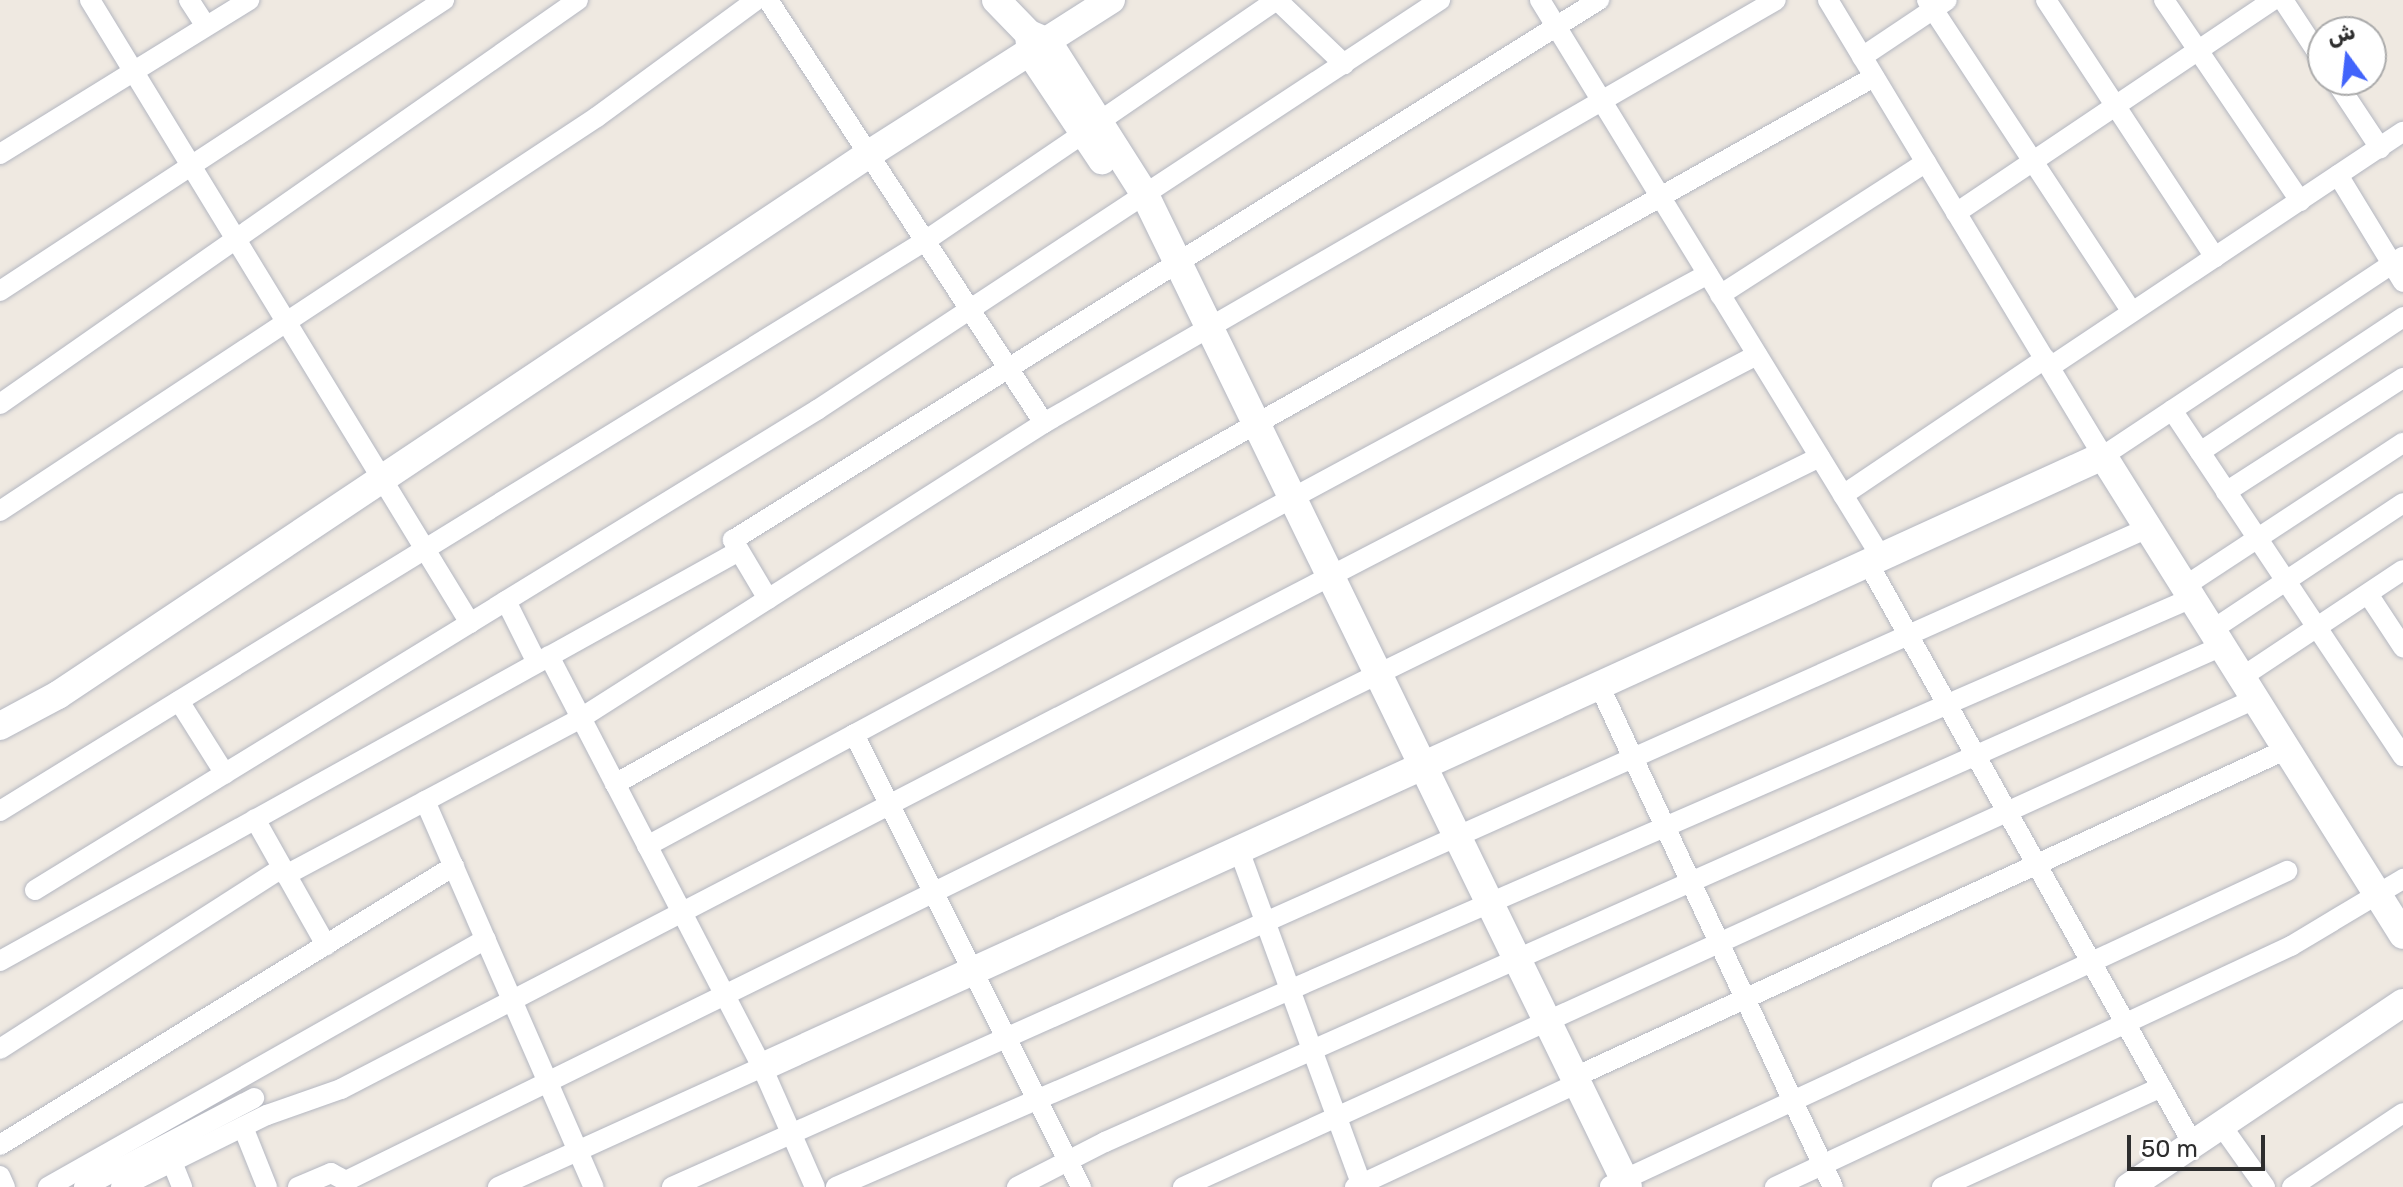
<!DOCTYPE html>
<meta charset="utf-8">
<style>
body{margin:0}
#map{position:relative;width:2403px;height:1187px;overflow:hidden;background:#efe9e1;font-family:Rubik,Cairo,sans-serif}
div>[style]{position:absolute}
.roads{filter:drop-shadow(0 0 2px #b4b7c1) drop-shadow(0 0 2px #b4b7c1)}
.street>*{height:20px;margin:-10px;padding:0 10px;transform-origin:10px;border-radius:10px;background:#fff}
.secondary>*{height:28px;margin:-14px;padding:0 14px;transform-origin:14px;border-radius:14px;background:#fff}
span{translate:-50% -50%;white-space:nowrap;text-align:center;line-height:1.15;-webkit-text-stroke:6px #fff;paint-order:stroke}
.north{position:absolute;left:2307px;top:16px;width:80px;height:80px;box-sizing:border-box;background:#fff;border:2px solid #ababab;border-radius:50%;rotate:345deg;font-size:22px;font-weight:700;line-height:32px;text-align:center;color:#2e2e2e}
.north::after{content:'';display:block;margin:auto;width:28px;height:36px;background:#4264fb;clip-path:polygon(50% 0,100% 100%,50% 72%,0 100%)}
.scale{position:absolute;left:2127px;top:1135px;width:138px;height:36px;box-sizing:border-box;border:4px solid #2e2e2e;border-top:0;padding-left:10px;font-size:24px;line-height:28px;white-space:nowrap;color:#2e2e2e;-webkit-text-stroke:6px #fff;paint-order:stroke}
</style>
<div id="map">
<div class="roads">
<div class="street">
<div style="left:90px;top:0;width:730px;rotate:58.62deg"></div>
<div style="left:189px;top:0;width:31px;rotate:57deg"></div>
<div style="left:768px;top:0;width:505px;rotate:56.88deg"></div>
<div style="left:1540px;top:0;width:653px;rotate:58.52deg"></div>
<div style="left:1828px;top:0;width:533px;rotate:58.91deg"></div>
<div style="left:2103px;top:456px;width:360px;rotate:-33.6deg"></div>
<div style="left:1927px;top:0;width:373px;rotate:56.7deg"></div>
<div style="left:2046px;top:0;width:308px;rotate:56.7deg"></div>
<div style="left:2164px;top:0;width:243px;rotate:55.9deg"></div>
<div style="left:2283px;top:0;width:73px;rotate:56.7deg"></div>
<div style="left:1862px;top:57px;width:102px;rotate:-33.8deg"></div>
<div style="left:2335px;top:80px;width:82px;rotate:56.5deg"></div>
<div style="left:1100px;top:121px;width:214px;rotate:-34.4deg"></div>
<div style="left:1277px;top:0;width:93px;rotate:43.7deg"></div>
<div style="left:0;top:154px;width:293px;rotate:-31.7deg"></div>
<div style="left:2338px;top:175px;width:125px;rotate:58.7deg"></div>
<div style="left:1956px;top:213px;width:382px;rotate:-33.9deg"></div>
<div style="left:0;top:291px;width:531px;rotate:-33.24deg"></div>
<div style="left:1720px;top:295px;width:245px;rotate:-32.8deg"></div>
<div style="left:2050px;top:367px;width:424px;rotate:-33.7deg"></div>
<div style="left:0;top:404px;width:705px;rotate:-34.95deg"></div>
<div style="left:2172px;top:410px;width:416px;rotate:56.3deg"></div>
<div style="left:2200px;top:452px;width:244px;rotate:-33.6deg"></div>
<div style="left:2226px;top:492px;width:211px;rotate:-32.8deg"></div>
<div style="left:1843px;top:495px;width:244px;rotate:-34deg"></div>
<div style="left:0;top:511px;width:715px;rotate:-33.42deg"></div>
<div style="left:597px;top:117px;width:197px;rotate:-36.3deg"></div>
<div style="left:1868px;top:563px;width:666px;rotate:60.78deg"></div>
<div style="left:2185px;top:586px;width:261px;rotate:-33.3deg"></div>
<div style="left:2368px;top:594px;width:64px;rotate:56.6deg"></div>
<div style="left:768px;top:599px;width:69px;rotate:-120.7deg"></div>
<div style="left:733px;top:540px;width:1021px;rotate:-31.95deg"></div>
<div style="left:506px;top:601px;width:69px;rotate:63.4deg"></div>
<div style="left:2212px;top:630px;width:229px;rotate:-33.6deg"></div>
<div style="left:549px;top:656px;width:463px;rotate:62.6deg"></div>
<div style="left:762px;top:1067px;width:131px;rotate:66.2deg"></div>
<div style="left:2242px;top:677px;width:193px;rotate:-33.6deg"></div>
<div style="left:1599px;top:685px;width:554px;rotate:65.01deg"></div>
<div style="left:179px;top:701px;width:86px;rotate:57.8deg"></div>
<div style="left:854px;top:734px;width:507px;rotate:63.38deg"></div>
<div style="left:615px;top:784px;width:1444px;rotate:-29.32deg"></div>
<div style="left:425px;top:801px;width:421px;rotate:66.4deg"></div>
<div style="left:0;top:811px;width:1087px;rotate:-31.64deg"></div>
<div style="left:925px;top:241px;width:192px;rotate:-34.2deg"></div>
<div style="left:255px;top:819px;width:145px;rotate:60.6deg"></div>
<div style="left:647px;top:846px;width:1205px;rotate:-28.33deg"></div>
<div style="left:1239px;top:850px;width:359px;rotate:69.9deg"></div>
<div style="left:286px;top:875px;width:334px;rotate:-28deg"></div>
<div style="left:581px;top:718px;width:549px;rotate:-32.5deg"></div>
<div style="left:1044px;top:423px;width:845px;rotate:-30.02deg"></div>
<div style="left:35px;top:890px;width:918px;rotate:-31.54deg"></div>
<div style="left:817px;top:410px;width:746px;rotate:-33.35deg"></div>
<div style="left:0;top:961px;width:845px;rotate:-29.02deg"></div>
<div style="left:0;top:1049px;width:335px;rotate:-32.7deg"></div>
<div style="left:1575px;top:1077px;width:784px;rotate:-24.73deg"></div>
<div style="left:2221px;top:1125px;width:76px;rotate:54.6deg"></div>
<div style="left:243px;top:1127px;width:65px;rotate:68.2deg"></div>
<div style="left:0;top:1145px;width:533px;rotate:-31.57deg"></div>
<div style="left:172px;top:1162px;width:27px;rotate:68deg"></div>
<div style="left:0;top:1176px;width:12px;rotate:66deg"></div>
<div style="left:1610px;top:1186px;width:747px;rotate:-24.95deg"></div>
<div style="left:48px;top:1187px;width:503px;rotate:-29.52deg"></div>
<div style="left:84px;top:1187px;width:192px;rotate:-27.6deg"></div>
<div style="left:121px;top:1187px;width:163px;rotate:-26.3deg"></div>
<div style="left:267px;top:1115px;width:78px;rotate:-19.4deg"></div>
<div style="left:341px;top:1089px;width:1595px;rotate:-27.4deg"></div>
<div style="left:298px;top:1187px;width:36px;rotate:-23deg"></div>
<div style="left:331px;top:1173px;width:17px;rotate:28deg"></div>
<div style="left:346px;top:1181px;width:1642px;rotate:-26.16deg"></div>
<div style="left:498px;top:1187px;width:290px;rotate:-24.4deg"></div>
<div style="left:672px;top:1187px;width:1616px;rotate:-24.06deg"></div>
<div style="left:836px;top:1187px;width:1478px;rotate:-23.48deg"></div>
<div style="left:1017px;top:1187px;width:99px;rotate:-27.1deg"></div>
<div style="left:1105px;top:1142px;width:1222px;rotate:-23.94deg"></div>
<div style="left:1183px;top:1187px;width:1178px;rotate:-24.48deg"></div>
<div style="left:1355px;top:1187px;width:246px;rotate:-25deg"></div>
<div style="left:1775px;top:1187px;width:570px;rotate:-25.04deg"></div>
<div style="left:2291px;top:946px;width:131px;rotate:-30.9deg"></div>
<div style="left:1942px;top:1187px;width:241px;rotate:-24.5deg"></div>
<div style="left:2292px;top:1187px;width:133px;rotate:-33.7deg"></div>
</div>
<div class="secondary">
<div style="left:996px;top:0;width:47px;rotate:45.9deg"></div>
<div style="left:1029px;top:34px;width:21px;rotate:23deg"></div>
<div style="left:1048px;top:42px;width:181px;rotate:57.6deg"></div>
<div style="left:1145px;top:195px;width:1103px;rotate:64.04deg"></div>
<div style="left:1029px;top:35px;width:19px;rotate:84deg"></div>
<div style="left:1031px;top:54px;width:128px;rotate:56.2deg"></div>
<div style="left:0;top:726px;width:66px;rotate:-28.1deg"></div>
<div style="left:58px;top:695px;width:975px;rotate:-33.71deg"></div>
<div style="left:869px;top:154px;width:287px;rotate:-32.5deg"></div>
<div style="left:762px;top:1067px;width:1474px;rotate:-24.5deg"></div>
<div style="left:2103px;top:456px;width:565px;rotate:57.94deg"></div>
<div style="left:2129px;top:1187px;width:330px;rotate:-33.9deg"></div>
</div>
</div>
<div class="north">ش</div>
<div class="scale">50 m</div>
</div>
